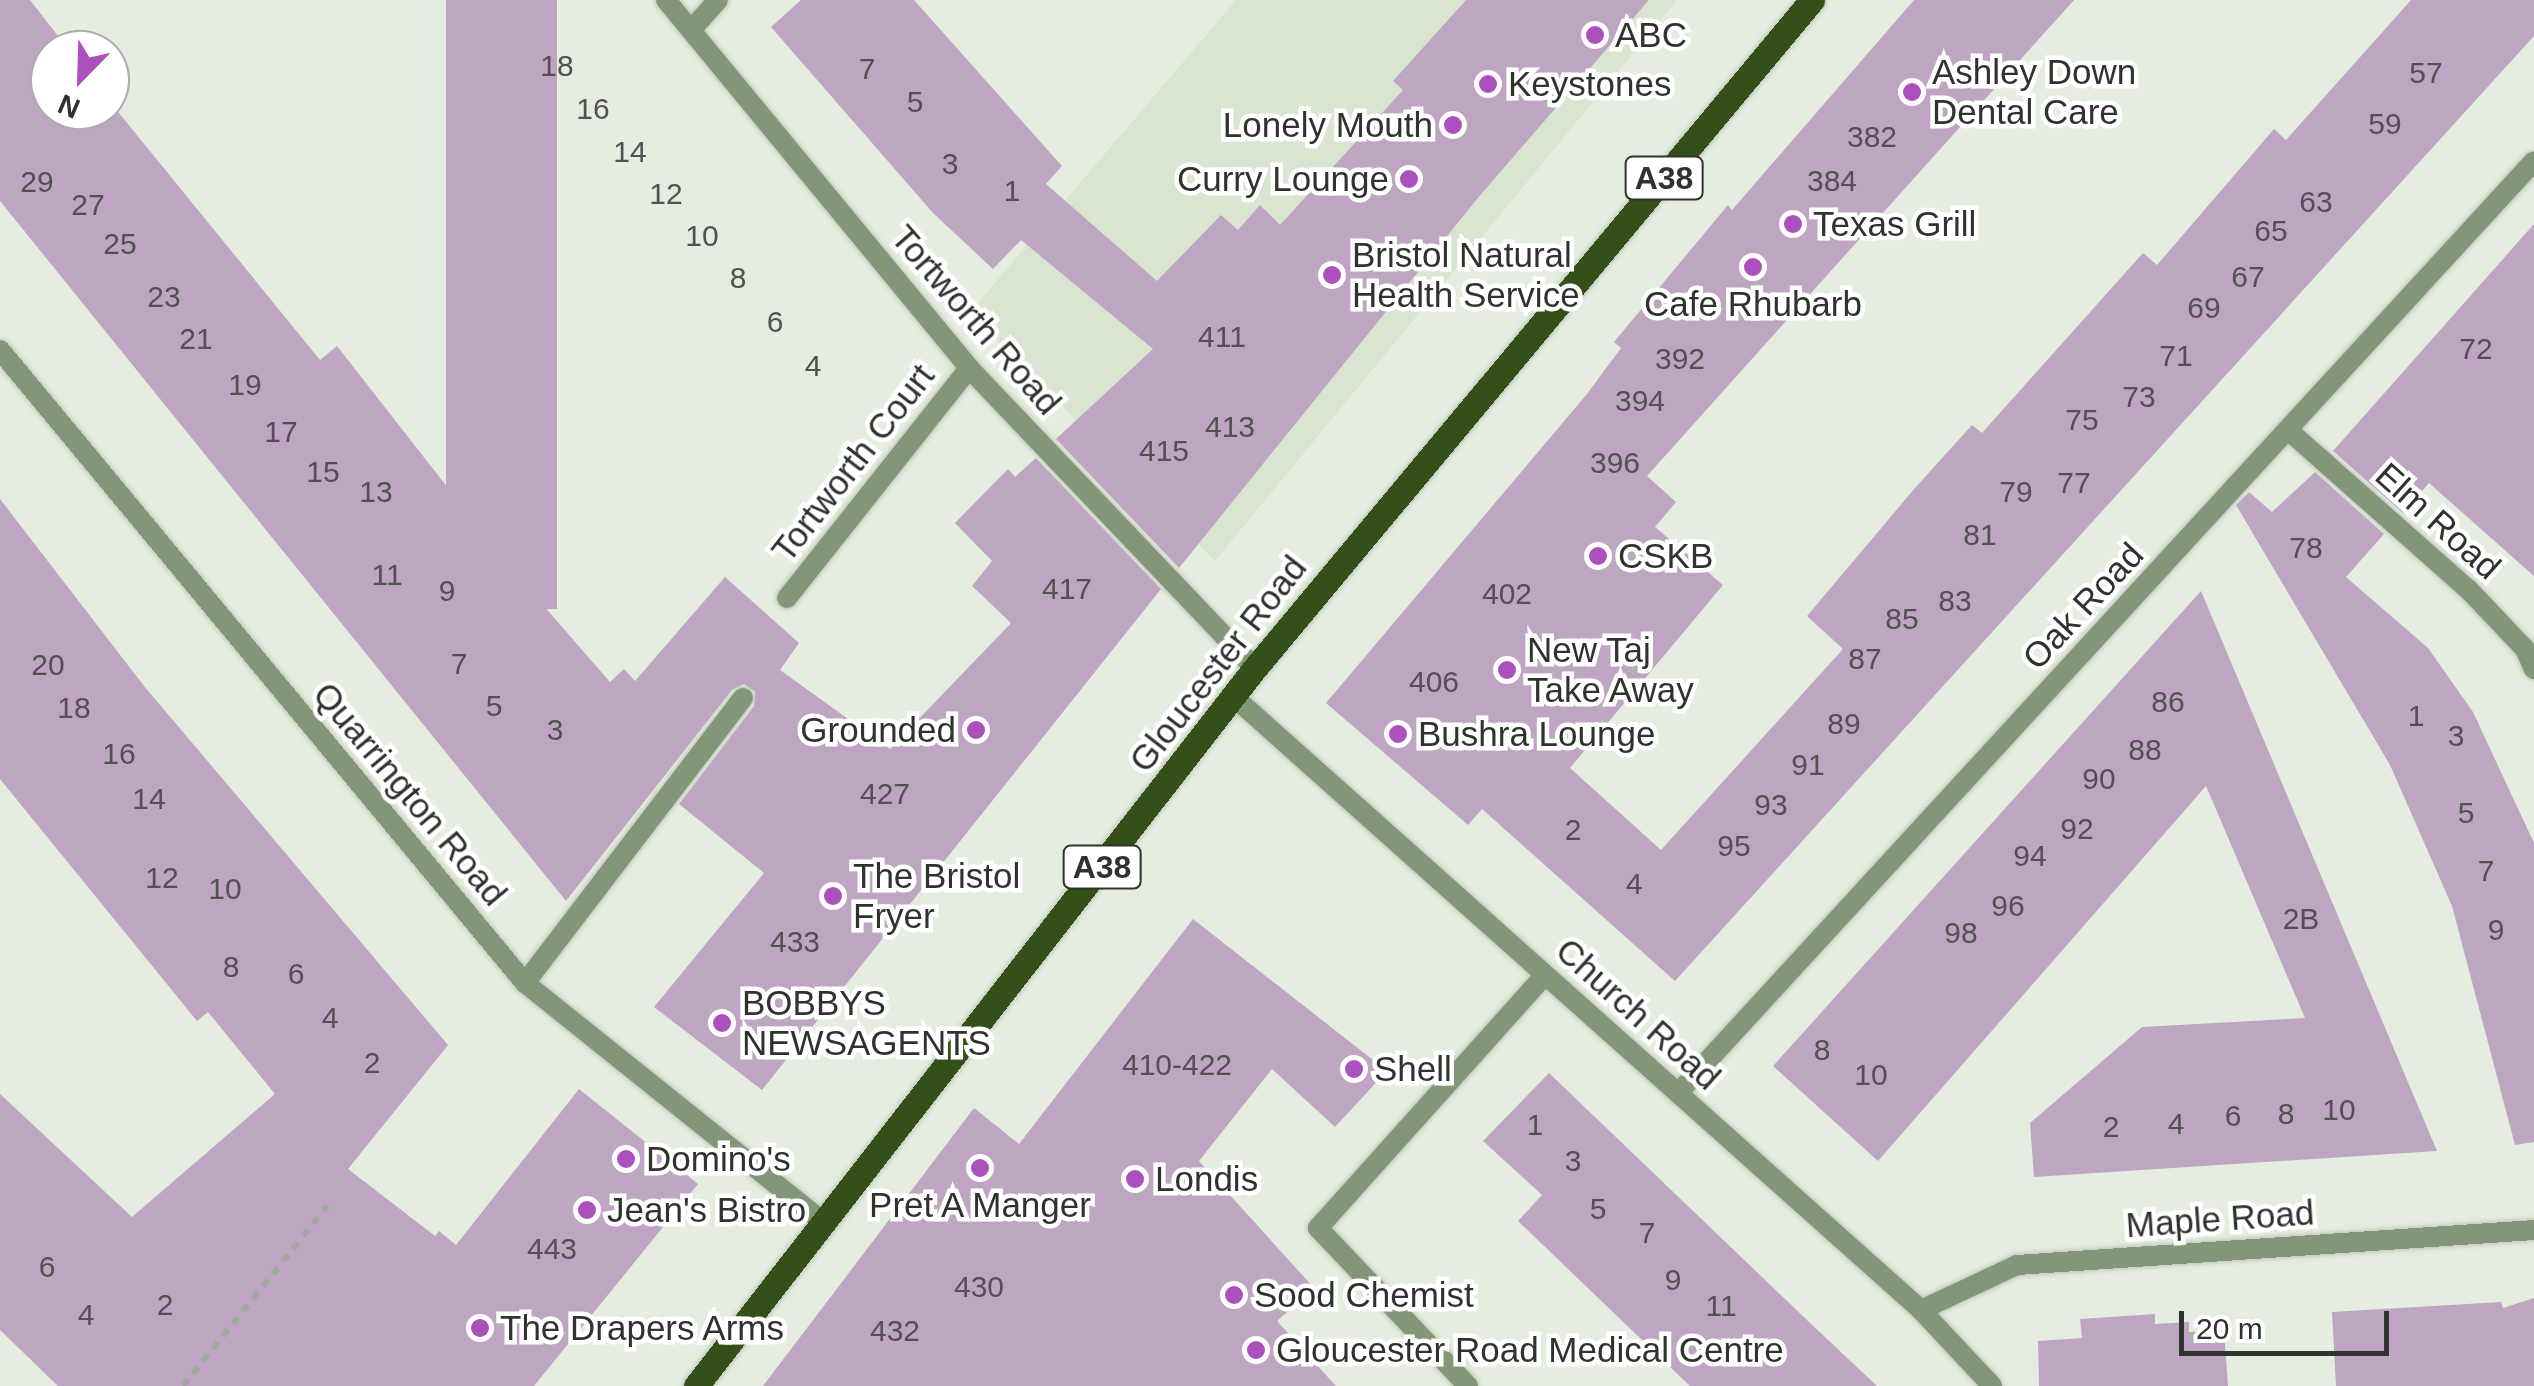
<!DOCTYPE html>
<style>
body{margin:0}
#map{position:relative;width:2534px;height:1386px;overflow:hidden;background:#e5ede0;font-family:Arial,sans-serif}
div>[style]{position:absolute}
.built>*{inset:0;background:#d9e5d1}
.building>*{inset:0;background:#bea6c2;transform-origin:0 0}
.path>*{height:6px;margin-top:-3px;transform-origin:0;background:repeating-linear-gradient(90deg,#a2a89e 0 8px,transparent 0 16px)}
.roads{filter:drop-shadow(0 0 2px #c1c8bc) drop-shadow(0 0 2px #c1c8bc)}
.lane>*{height:20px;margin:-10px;padding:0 10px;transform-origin:10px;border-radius:10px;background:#849678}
.street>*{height:20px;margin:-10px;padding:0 10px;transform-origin:10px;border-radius:10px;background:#849678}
.primary>*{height:25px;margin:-12.5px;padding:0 12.5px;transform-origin:12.5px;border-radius:12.5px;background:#325017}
.dots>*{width:28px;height:28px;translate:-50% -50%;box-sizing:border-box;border:5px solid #fff;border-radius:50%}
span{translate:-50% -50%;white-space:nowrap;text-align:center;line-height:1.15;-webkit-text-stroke:9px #fff;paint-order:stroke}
.number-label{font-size:30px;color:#534f52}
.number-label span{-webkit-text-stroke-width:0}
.shield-label span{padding:2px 8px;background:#fff;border:2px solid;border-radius:8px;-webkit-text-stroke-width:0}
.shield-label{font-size:32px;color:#2f322d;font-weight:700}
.poi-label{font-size:35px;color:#2f322d}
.left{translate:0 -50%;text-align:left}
.right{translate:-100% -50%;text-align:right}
.street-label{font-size:35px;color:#2f322d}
.north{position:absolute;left:30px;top:30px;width:100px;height:100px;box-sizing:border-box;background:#fff;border:2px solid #acadab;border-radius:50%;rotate:203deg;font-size:28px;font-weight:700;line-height:40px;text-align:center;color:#2f322d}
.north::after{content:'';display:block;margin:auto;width:35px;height:45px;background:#ab50bc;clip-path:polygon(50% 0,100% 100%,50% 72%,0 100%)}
.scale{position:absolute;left:2179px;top:1311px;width:210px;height:45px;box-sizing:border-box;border:5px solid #2f322d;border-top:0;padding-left:12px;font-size:30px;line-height:35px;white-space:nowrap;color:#2f322d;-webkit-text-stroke:8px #fff;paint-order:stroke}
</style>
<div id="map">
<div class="built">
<div style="clip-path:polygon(1236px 0,1677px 0,1215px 561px,970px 312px)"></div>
</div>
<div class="building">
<div style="clip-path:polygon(0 0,30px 0,69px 50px,50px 50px,50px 110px,110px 110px,110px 102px,320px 360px,337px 346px,509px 566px,610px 682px,624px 669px,635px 681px,725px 577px,799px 643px,780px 670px,890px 749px,1011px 623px,972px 586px,992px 561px,955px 523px,1008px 469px,1015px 477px,1036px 458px,1161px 589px,762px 1090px,654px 1007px,764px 873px,679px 804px,754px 706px,755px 692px,744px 684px,732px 690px,566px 901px,0 201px)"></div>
<div style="left:446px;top:0;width:111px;height:609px"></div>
<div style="clip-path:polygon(801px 0,914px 0,1062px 166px,1046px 184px,1157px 281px,1221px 215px,1238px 230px,1260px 205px,1280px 225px,1403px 90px,1393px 81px,1466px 0,1649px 0,1477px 199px,1179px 568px,1056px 439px,1153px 349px,1021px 240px,993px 269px,933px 213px,771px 27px)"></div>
<div style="clip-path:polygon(1914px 0,2074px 0,1647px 476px,1676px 502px,1655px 527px,1723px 585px,1570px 768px,1661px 850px,1843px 649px,1807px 616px,1915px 488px,1972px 425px,1982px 433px,2143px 253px,2157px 265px,2274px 129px,2286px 140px,2411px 0,2534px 0,2534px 36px,1675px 981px,1482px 809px,1468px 825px,1326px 703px,1587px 394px,1621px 348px,1614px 342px,1728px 205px,1732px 210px)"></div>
<div style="clip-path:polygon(2534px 224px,2534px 576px,2429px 483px,2403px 513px,2333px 451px)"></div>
<div style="clip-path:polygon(2315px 472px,2384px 534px,2346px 577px,2428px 648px,2473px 712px,2534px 843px,2534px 1142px,2515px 1145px,2452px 906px,2390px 765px,2236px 505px,2249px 492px,2272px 512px)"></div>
<div style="clip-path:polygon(0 499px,144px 686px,448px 1045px,348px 1169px,435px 1236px,439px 1231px,456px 1245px,579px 1089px,698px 1184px,534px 1386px,58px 1386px,0 1330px,0 1094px,132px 1217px,275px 1094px,208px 1012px,197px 1021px,0 779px)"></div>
<div style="clip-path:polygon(2201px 591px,2437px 1151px,2034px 1177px,2030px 1123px,2142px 1027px,2305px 1018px,2206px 786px,1878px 1161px,1773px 1066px)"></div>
<div style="clip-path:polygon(1193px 919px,1387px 1071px,1335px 1127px,1272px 1069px,1199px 1161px,1314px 1288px,1277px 1321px,1336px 1386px,763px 1386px,974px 1108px,1019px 1144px)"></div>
<div style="clip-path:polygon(1549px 1073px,1809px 1322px,1877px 1386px,1690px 1386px,1518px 1221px,1542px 1195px,1483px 1141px)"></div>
<div style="clip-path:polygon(2534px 1298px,2534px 1386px,2336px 1386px,2332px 1312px,2501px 1302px,2503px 1308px)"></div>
<div style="clip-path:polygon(2155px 1314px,2155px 1324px,2189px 1322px,2189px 1332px,2224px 1330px,2228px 1386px,2039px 1386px,2038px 1341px,2082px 1338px,2080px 1319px)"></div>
</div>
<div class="path">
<div style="left:183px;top:1386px;width:231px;rotate:-51.3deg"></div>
</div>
<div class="roads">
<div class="lane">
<div style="left:787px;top:598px;width:293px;rotate:-51.6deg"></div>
<div style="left:525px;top:983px;width:359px;rotate:-52.6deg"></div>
<div style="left:1468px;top:1386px;width:218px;rotate:-133.5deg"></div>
<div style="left:1318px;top:1228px;width:340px;rotate:-48.1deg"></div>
</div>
<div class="street">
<div style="left:666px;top:0;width:477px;rotate:50.5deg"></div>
<div style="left:969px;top:368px;width:414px;rotate:46.4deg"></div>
<div style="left:691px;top:30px;width:40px;rotate:-48deg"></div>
<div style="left:0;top:350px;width:822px;rotate:50.33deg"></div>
<div style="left:525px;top:983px;width:384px;rotate:38.7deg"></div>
<div style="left:2288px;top:430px;width:240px;rotate:41.5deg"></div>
<div style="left:2468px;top:589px;width:83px;rotate:46.5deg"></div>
<div style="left:2525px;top:649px;width:22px;rotate:66deg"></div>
<div style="left:1234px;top:697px;width:921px;rotate:41.74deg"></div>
<div style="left:1921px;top:1310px;width:104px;rotate:46.9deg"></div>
<div style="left:1678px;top:1093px;width:1265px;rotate:-47.43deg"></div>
<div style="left:1921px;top:1310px;width:106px;rotate:-25.1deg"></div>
<div style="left:2017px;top:1265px;width:518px;rotate:-3.87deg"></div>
</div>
<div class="primary">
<div style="left:696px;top:1386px;width:910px;rotate:-52.1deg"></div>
<div style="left:1255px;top:668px;width:870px;rotate:-50.18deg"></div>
</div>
</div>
<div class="dots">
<div style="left:1595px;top:35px;background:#ab50bc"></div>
<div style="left:1488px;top:84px;background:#ab50bc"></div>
<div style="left:1912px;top:92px;background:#ab50bc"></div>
<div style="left:1453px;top:125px;background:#ab50bc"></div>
<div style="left:1409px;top:179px;background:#ab50bc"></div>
<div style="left:1793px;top:224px;background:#ab50bc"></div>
<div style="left:1753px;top:267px;background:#ab50bc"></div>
<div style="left:1332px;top:275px;background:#ab50bc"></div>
<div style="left:1598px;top:556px;background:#ab50bc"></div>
<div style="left:1507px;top:670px;background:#ab50bc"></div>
<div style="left:976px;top:730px;background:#ab50bc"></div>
<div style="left:1398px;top:734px;background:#ab50bc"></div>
<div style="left:833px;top:896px;background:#ab50bc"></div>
<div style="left:722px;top:1023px;background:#ab50bc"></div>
<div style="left:1354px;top:1069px;background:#ab50bc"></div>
<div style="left:626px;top:1159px;background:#ab50bc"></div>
<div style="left:980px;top:1168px;background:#ab50bc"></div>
<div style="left:1135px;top:1179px;background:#ab50bc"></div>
<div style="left:587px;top:1210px;background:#ab50bc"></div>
<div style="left:1234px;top:1295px;background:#ab50bc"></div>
<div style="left:480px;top:1328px;background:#ab50bc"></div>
<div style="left:1256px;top:1350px;background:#ab50bc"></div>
</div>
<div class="number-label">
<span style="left:557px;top:66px">18</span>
<span style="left:867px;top:69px">7</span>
<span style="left:2426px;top:73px">57</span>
<span style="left:915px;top:102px">5</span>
<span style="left:593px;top:109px">16</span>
<span style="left:2385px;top:124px">59</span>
<span style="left:1872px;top:137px">382</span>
<span style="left:630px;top:152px">14</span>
<span style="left:950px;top:164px">3</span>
<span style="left:1832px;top:181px">384</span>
<span style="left:37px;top:182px">29</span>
<span style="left:1012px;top:191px">1</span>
<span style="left:666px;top:194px">12</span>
<span style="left:2316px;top:202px">63</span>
<span style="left:88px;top:205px">27</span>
<span style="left:2271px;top:231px">65</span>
<span style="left:702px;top:236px">10</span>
<span style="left:120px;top:244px">25</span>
<span style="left:2248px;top:277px">67</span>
<span style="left:738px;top:278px">8</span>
<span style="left:164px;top:297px">23</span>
<span style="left:2204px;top:308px">69</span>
<span style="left:775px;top:322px">6</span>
<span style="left:1222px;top:337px">411</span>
<span style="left:196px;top:339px">21</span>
<span style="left:2476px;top:349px">72</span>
<span style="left:2176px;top:356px">71</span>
<span style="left:1680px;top:359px">392</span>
<span style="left:813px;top:366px">4</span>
<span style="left:245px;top:385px">19</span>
<span style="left:2139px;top:397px">73</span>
<span style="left:1640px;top:401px">394</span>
<span style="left:2082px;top:420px">75</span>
<span style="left:1230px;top:427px">413</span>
<span style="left:281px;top:432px">17</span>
<span style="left:1164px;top:451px">415</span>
<span style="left:1615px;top:463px">396</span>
<span style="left:323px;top:472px">15</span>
<span style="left:2074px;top:483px">77</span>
<span style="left:376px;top:492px">13</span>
<span style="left:2016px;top:492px">79</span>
<span style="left:1980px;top:535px">81</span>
<span style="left:2306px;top:548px">78</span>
<span style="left:387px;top:575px">11</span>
<span style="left:1067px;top:589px">417</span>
<span style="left:447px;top:591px">9</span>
<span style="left:1507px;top:594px">402</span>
<span style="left:1955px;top:601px">83</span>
<span style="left:1902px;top:619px">85</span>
<span style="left:1865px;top:659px">87</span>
<span style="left:459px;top:664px">7</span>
<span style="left:48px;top:665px">20</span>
<span style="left:1434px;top:682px">406</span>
<span style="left:2168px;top:702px">86</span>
<span style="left:494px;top:706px">5</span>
<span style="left:74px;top:708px">18</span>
<span style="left:2416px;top:716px">1</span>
<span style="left:1844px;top:724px">89</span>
<span style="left:555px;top:730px">3</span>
<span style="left:2456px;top:736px">3</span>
<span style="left:2145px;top:750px">88</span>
<span style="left:119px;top:754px">16</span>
<span style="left:1808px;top:765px">91</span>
<span style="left:2099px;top:779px">90</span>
<span style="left:885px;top:794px">427</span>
<span style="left:149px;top:799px">14</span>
<span style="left:1771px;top:805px">93</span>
<span style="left:2466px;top:813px">5</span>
<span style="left:2077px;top:829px">92</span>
<span style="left:1573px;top:830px">2</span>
<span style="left:1734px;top:846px">95</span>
<span style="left:2030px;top:856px">94</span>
<span style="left:2486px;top:871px">7</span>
<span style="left:162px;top:878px">12</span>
<span style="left:1634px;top:884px">4</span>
<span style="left:225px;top:889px">10</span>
<span style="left:2008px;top:906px">96</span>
<span style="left:2301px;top:919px">2B</span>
<span style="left:2496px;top:930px">9</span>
<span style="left:1961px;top:933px">98</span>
<span style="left:795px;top:942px">433</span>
<span style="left:231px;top:967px">8</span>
<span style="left:296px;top:974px">6</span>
<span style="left:330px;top:1018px">4</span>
<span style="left:1822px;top:1050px">8</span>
<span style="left:372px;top:1063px">2</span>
<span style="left:1177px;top:1065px">410-422</span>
<span style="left:1871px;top:1075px">10</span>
<span style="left:2339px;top:1110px">10</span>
<span style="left:2286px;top:1114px">8</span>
<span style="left:2233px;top:1116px">6</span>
<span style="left:2176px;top:1124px">4</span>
<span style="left:1535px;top:1125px">1</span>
<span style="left:2111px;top:1127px">2</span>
<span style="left:1573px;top:1161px">3</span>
<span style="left:1598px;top:1209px">5</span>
<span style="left:1647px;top:1233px">7</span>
<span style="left:552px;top:1249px">443</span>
<span style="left:47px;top:1267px">6</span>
<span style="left:1673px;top:1280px">9</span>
<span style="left:979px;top:1287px">430</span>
<span style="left:165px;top:1305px">2</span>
<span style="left:1721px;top:1306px">11</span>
<span style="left:86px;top:1315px">4</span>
<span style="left:895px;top:1331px">432</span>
</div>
<div class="shield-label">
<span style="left:1664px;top:178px">A38</span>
<span style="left:1102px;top:867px">A38</span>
</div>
<div class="poi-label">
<span class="left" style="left:1615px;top:35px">ABC</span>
<span class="left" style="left:1932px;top:92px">Ashley Down<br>Dental Care</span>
<span class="left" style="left:1508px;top:84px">Keystones</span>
<span class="right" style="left:1433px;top:125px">Lonely Mouth</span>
<span class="right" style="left:1389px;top:179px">Curry Lounge</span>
<span class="left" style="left:1813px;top:224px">Texas Grill</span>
<span class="left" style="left:1352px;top:275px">Bristol Natural<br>Health Service</span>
<span style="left:1753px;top:304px">Cafe Rhubarb</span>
<span class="left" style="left:1618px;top:556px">CSKB</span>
<span class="left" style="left:1527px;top:670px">New Taj<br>Take Away</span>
<span class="right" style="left:956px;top:730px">Grounded</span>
<span class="left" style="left:1418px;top:734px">Bushra Lounge</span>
<span class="left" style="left:853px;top:896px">The Bristol<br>Fryer</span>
<span class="left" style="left:742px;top:1023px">BOBBYS<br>NEWSAGENTS</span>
<span class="left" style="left:1374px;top:1069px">Shell</span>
<span class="left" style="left:646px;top:1159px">Domino's</span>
<span class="left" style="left:1155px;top:1179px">Londis</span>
<span style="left:980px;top:1205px">Pret A Manger</span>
<span class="left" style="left:607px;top:1210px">Jean's Bistro</span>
<span class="left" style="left:1254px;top:1295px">Sood Chemist</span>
<span class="left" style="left:500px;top:1328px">The Drapers Arms</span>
<span class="left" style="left:1276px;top:1350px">Gloucester Road Medical Centre</span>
</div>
<div class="street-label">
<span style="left:976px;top:320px;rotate:49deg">Tortworth Road</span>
<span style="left:853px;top:463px;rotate:-52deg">Tortworth Court</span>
<span style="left:2438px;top:521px;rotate:42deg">Elm Road</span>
<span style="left:2083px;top:606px;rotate:-47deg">Oak Road</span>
<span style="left:1218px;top:664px;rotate:-52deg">Gloucester Road</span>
<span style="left:410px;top:794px;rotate:50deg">Quarrington Road</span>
<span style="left:1638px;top:1014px;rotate:42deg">Church Road</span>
<span style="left:2220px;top:1219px;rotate:-4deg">Maple Road</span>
</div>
<div class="north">N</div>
<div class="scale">20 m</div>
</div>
